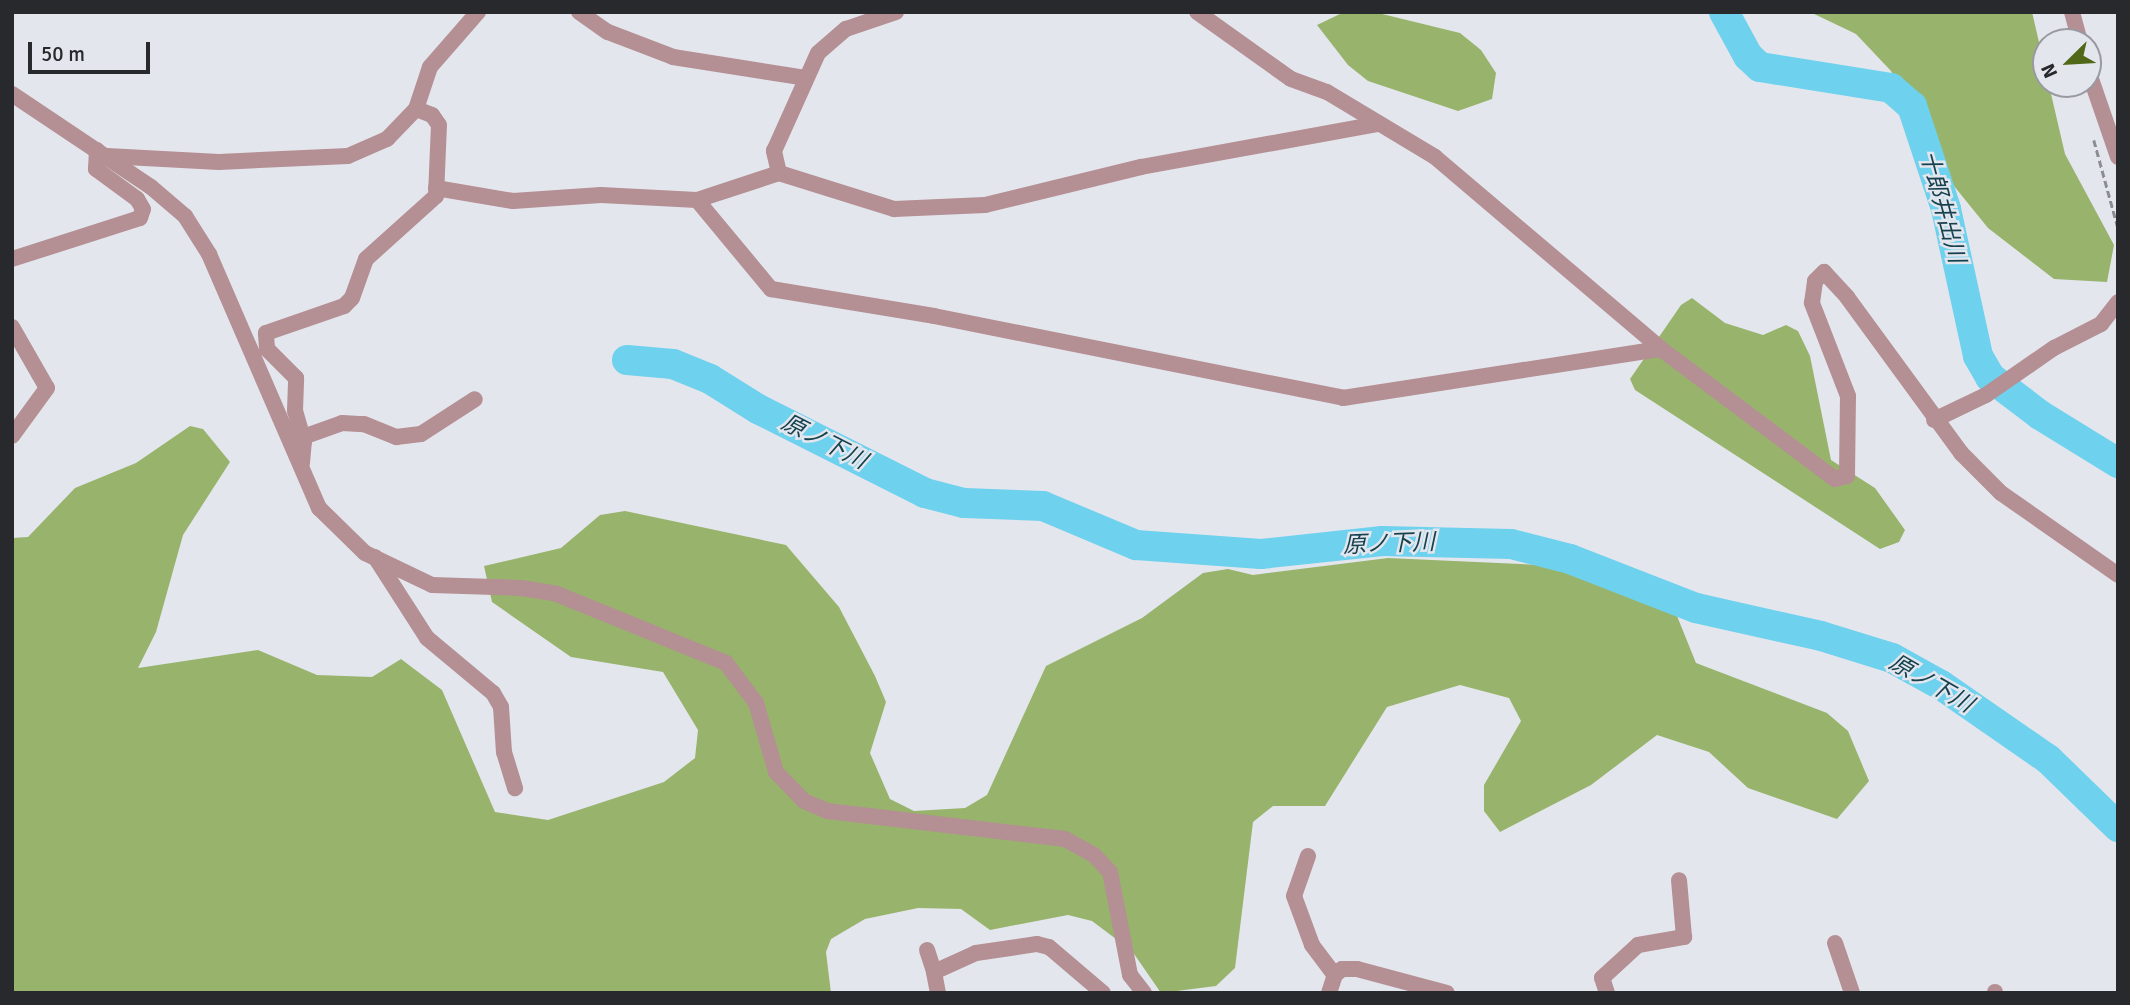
<!DOCTYPE html>
<meta charset="utf-8">
<style>
body{margin:0}
#map{position:relative;width:2130px;height:1005px;overflow:hidden;background:#e4e6ee;font-family:Signika,"Noto Sans JP",sans-serif}
div>[style]{position:absolute}
.forest>*{inset:0;background:#98b46c}
.river>*{height:30px;margin:-15px;padding:0 15px;transform-origin:15px;border-radius:15px;background:#6ed1ed}
.path>*{height:2.5px;margin-top:-1.25px;transform-origin:0;background:repeating-linear-gradient(90deg,#8b8d92 0 7px,transparent 0 10.5px)}
.street>*{height:16px;margin:-8px;padding:0 8px;transform-origin:8px;border-radius:8px;background:#b48f93}
span{translate:-50% -50%;white-space:nowrap;text-align:center;line-height:1.15;-webkit-text-stroke:5px #e4e6ee;paint-order:stroke}
.water-label{font-size:23px;color:#15424e;font-style:italic}
.frame{position:absolute;inset:0;border:14px solid #28292c;pointer-events:none}
.north{position:absolute;left:2032px;top:28px;width:70px;height:70px;box-sizing:border-box;background:#e4e6ee;border:2px solid #999aa0;border-radius:50%;rotate:246deg;font-size:19px;font-weight:700;line-height:28px;text-align:center;color:#28292c}
.north::after{content:'';display:block;margin:auto;width:24px;height:32px;background:#506818;clip-path:polygon(50% 0,100% 100%,50% 72%,0 100%)}
.scale{position:absolute;left:28px;top:42px;width:122px;height:32px;box-sizing:border-box;border:4px solid #28292c;border-top:0;padding-left:9px;font-size:21px;line-height:24px;white-space:nowrap;color:#28292c;-webkit-text-stroke:5px #e4e6ee;paint-order:stroke}
</style>
<div id="map">
<div class="forest">
<div style="clip-path:polygon(1374px 12px,1460px 33px,1481px 50px,1496px 73px,1492px 99px,1458px 111px,1368px 81px,1348px 65px,1317px 25px,1342px 13px)"></div>
<div style="clip-path:polygon(1810px 12px,2032px 12px,2065px 154px,2114px 245px,2107px 282px,2054px 279px,1988px 228px,1954px 186px,1891px 71px,1856px 34px)"></div>
<div style="clip-path:polygon(1692px 298px,1725px 323px,1763px 335px,1786px 325px,1798px 331px,1810px 356px,1831px 460px,1875px 488px,1905px 530px,1899px 542px,1880px 549px,1635px 390px,1630px 379px,1681px 305px)"></div>
<div style="clip-path:polygon(190px 426px,203px 429px,230px 462px,183px 535px,156px 632px,138px 668px,258px 650px,317px 675px,372px 677px,401px 659px,442px 690px,495px 812px,548px 820px,664px 782px,695px 758px,698px 730px,663px 672px,571px 657px,492px 602px,484px 566px,561px 548px,600px 515px,625px 511px,786px 545px,839px 607px,875px 676px,886px 702px,870px 753px,890px 799px,914px 811px,965px 808px,987px 795px,1046px 666px,1142px 618px,1203px 573px,1228px 569px,1253px 575px,1388px 558px,1587px 567px,1677px 616px,1696px 663px,1827px 713px,1848px 731px,1869px 781px,1837px 819px,1748px 788px,1709px 752px,1657px 735px,1591px 785px,1500px 832px,1484px 811px,1484px 785px,1521px 721px,1509px 698px,1460px 685px,1387px 707px,1325px 806px,1273px 806px,1253px 822px,1235px 968px,1216px 986px,1161px 993px,1132px 951px,1092px 921px,1068px 915px,990px 930px,961px 909px,918px 908px,865px 919px,831px 939px,826px 952px,831px 993px,12px 993px,12px 538px,28px 537px,75px 488px,136px 463px)"></div>
</div>
<div class="river">
<div style="left:1724px;top:12px;width:50px;rotate:61.4deg"></div>
<div style="left:1748px;top:56px;width:16px;rotate:43deg"></div>
<div style="left:1760px;top:67px;width:133px;rotate:9.1deg"></div>
<div style="left:1891px;top:88px;width:28px;rotate:41deg"></div>
<div style="left:1912px;top:106px;width:108px;rotate:71.7deg"></div>
<div style="left:1946px;top:209px;width:150px;rotate:77.7deg"></div>
<div style="left:1978px;top:356px;width:24px;rotate:60deg"></div>
<div style="left:1990px;top:377px;width:63px;rotate:37.2deg"></div>
<div style="left:2040px;top:415px;width:92px;rotate:31.6deg"></div>
<div style="left:627px;top:360px;width:46px;rotate:5deg"></div>
<div style="left:673px;top:364px;width:40px;rotate:22deg"></div>
<div style="left:710px;top:379px;width:57px;rotate:32deg"></div>
<div style="left:758px;top:409px;width:187px;rotate:26.7deg"></div>
<div style="left:925px;top:493px;width:40px;rotate:14.4deg"></div>
<div style="left:964px;top:503px;width:79px;rotate:2.2deg"></div>
<div style="left:1043px;top:506px;width:101px;rotate:22.8deg"></div>
<div style="left:1136px;top:545px;width:125px;rotate:4.1deg"></div>
<div style="left:1261px;top:554px;width:122px;rotate:-6.1deg"></div>
<div style="left:1382px;top:541px;width:129px;rotate:1.3deg"></div>
<div style="left:1511px;top:544px;width:61px;rotate:14.3deg"></div>
<div style="left:1570px;top:559px;width:135px;rotate:21.3deg"></div>
<div style="left:1696px;top:608px;width:128px;rotate:12.6deg"></div>
<div style="left:1821px;top:636px;width:74px;rotate:17.2deg"></div>
<div style="left:1892px;top:658px;width:56px;rotate:28.9deg"></div>
<div style="left:1941px;top:685px;width:130px;rotate:34.7deg"></div>
<div style="left:2048px;top:759px;width:98px;rotate:44.2deg"></div>
</div>
<div class="path">
<div style="left:2094px;top:140px;width:91px;rotate:74.7deg"></div>
</div>
<div class="street">
<div style="left:579px;top:12px;width:35px;rotate:35deg"></div>
<div style="left:608px;top:32px;width:70px;rotate:21deg"></div>
<div style="left:673px;top:57px;width:134px;rotate:9deg"></div>
<div style="left:1197px;top:12px;width:115px;rotate:35.5deg"></div>
<div style="left:1291px;top:79px;width:38px;rotate:20deg"></div>
<div style="left:1327px;top:92px;width:126px;rotate:31deg"></div>
<div style="left:1435px;top:157px;width:297px;rotate:40.3deg"></div>
<div style="left:1661px;top:349px;width:217px;rotate:36.8deg"></div>
<div style="left:1835px;top:479px;width:12px;rotate:-14deg"></div>
<div style="left:1847px;top:476px;width:80px;rotate:-89.3deg"></div>
<div style="left:1848px;top:396px;width:100px;rotate:-111.2deg"></div>
<div style="left:1812px;top:303px;width:22px;rotate:-82deg"></div>
<div style="left:1815px;top:281px;width:13px;rotate:-45deg"></div>
<div style="left:1824px;top:272px;width:34px;rotate:47deg"></div>
<div style="left:1847px;top:297px;width:193px;rotate:53.8deg"></div>
<div style="left:1961px;top:453px;width:57px;rotate:45deg"></div>
<div style="left:2001px;top:493px;width:143px;rotate:35deg"></div>
<div style="left:2072px;top:12px;width:31px;rotate:75deg"></div>
<div style="left:2088px;top:70px;width:92px;rotate:71deg"></div>
<div style="left:12px;top:94px;width:167px;rotate:33.8deg"></div>
<div style="left:151px;top:187px;width:45px;rotate:40.5deg"></div>
<div style="left:185px;top:216px;width:45px;rotate:57.7deg"></div>
<div style="left:209px;top:254px;width:277px;rotate:66.6deg"></div>
<div style="left:319px;top:508px;width:64px;rotate:44.4deg"></div>
<div style="left:365px;top:553px;width:74px;rotate:25.5deg"></div>
<div style="left:432px;top:585px;width:89px;rotate:1.9deg"></div>
<div style="left:521px;top:588px;width:36px;rotate:9deg"></div>
<div style="left:557px;top:594px;width:183px;rotate:22.2deg"></div>
<div style="left:726px;top:663px;width:50px;rotate:53.1deg"></div>
<div style="left:756px;top:703px;width:72px;rotate:73.8deg"></div>
<div style="left:776px;top:772px;width:40px;rotate:46deg"></div>
<div style="left:804px;top:801px;width:25px;rotate:23deg"></div>
<div style="left:827px;top:811px;width:240px;rotate:6.7deg"></div>
<div style="left:1065px;top:839px;width:33px;rotate:29deg"></div>
<div style="left:1094px;top:855px;width:23px;rotate:47deg"></div>
<div style="left:1110px;top:872px;width:105px;rotate:79deg"></div>
<div style="left:1130px;top:975px;width:23px;rotate:52deg"></div>
<div style="left:107px;top:156px;width:112px;rotate:3.1deg"></div>
<div style="left:219px;top:162px;width:129px;rotate:-2.7deg"></div>
<div style="left:348px;top:156px;width:43px;rotate:-23.6deg"></div>
<div style="left:387px;top:139px;width:42px;rotate:-46deg"></div>
<div style="left:416px;top:109px;width:44px;rotate:-71.6deg"></div>
<div style="left:430px;top:67px;width:73px;rotate:-48.9deg"></div>
<div style="left:779px;top:173px;width:23px;rotate:-103deg"></div>
<div style="left:774px;top:151px;width:107px;rotate:-65.8deg"></div>
<div style="left:818px;top:53px;width:37px;rotate:-41deg"></div>
<div style="left:846px;top:29px;width:53px;rotate:-18.8deg"></div>
<div style="left:436px;top:188px;width:78px;rotate:9.6deg"></div>
<div style="left:513px;top:201px;width:88px;rotate:-3.9deg"></div>
<div style="left:601px;top:195px;width:96px;rotate:3deg"></div>
<div style="left:697px;top:200px;width:86px;rotate:-18.2deg"></div>
<div style="left:779px;top:173px;width:121px;rotate:17.4deg"></div>
<div style="left:894px;top:209px;width:91px;rotate:-2.5deg"></div>
<div style="left:985px;top:205px;width:161px;rotate:-13.7deg"></div>
<div style="left:1141px;top:167px;width:241px;rotate:-10.3deg"></div>
<div style="left:697px;top:200px;width:116px;rotate:50.3deg"></div>
<div style="left:771px;top:289px;width:165px;rotate:9.4deg"></div>
<div style="left:934px;top:316px;width:417px;rotate:11.3deg"></div>
<div style="left:1343px;top:398px;width:322px;rotate:-8.8deg"></div>
<div style="left:12px;top:259px;width:134px;rotate:-17.8deg"></div>
<div style="left:140px;top:218px;width:9px;rotate:-72deg"></div>
<div style="left:143px;top:209px;width:12px;rotate:-121deg"></div>
<div style="left:137px;top:199px;width:51px;rotate:-143.8deg"></div>
<div style="left:96px;top:169px;width:19px;rotate:-87deg"></div>
<div style="left:12px;top:327px;width:70px;rotate:60.2deg"></div>
<div style="left:47px;top:388px;width:59px;rotate:126.1deg"></div>
<div style="left:1934px;top:420px;width:58px;rotate:-25.7deg"></div>
<div style="left:1986px;top:395px;width:83px;rotate:-34.7deg"></div>
<div style="left:2054px;top:348px;width:53px;rotate:-27.1deg"></div>
<div style="left:2101px;top:324px;width:28px;rotate:-52deg"></div>
<div style="left:303px;top:437px;width:41px;rotate:-19.7deg"></div>
<div style="left:342px;top:423px;width:22px;rotate:3deg"></div>
<div style="left:364px;top:424px;width:35px;rotate:22deg"></div>
<div style="left:396px;top:437px;width:25px;rotate:-7deg"></div>
<div style="left:421px;top:434px;width:64px;rotate:-32.9deg"></div>
<div style="left:302px;top:463px;width:21px;rotate:-85deg"></div>
<div style="left:304px;top:442px;width:32px;rotate:-106deg"></div>
<div style="left:295px;top:411px;width:33px;rotate:-88deg"></div>
<div style="left:296px;top:378px;width:41px;rotate:-135deg"></div>
<div style="left:267px;top:349px;width:16px;rotate:-94deg"></div>
<div style="left:266px;top:333px;width:83px;rotate:-19.1deg"></div>
<div style="left:344px;top:306px;width:11px;rotate:-45deg"></div>
<div style="left:352px;top:298px;width:41px;rotate:-70.3deg"></div>
<div style="left:366px;top:259px;width:94px;rotate:-42deg"></div>
<div style="left:436px;top:196px;width:71px;rotate:-87.6deg"></div>
<div style="left:439px;top:125px;width:12px;rotate:-125deg"></div>
<div style="left:432px;top:115px;width:17px;rotate:-159deg"></div>
<div style="left:375px;top:557px;width:96px;rotate:57.3deg"></div>
<div style="left:427px;top:638px;width:86px;rotate:39.8deg"></div>
<div style="left:493px;top:693px;width:16px;rotate:60deg"></div>
<div style="left:501px;top:707px;width:45px;rotate:86.2deg"></div>
<div style="left:504px;top:752px;width:38px;rotate:73deg"></div>
<div style="left:1308px;top:856px;width:42px;rotate:109.3deg"></div>
<div style="left:1294px;top:896px;width:52px;rotate:69.8deg"></div>
<div style="left:1312px;top:945px;width:38px;rotate:53deg"></div>
<div style="left:1835px;top:943px;width:53px;rotate:71.2deg"></div>
<div style="left:927px;top:950px;width:23px;rotate:72deg"></div>
<div style="left:1995px;top:992px;width:1px;rotate:90deg"></div>
<div style="left:938px;top:993px;width:21px;rotate:-101deg"></div>
<div style="left:934px;top:972px;width:46px;rotate:-24.3deg"></div>
<div style="left:976px;top:953px;width:62px;rotate:-8.4deg"></div>
<div style="left:1037px;top:944px;width:12px;rotate:14deg"></div>
<div style="left:1049px;top:947px;width:71px;rotate:40.4deg"></div>
<div style="left:1329px;top:993px;width:19px;rotate:-72deg"></div>
<div style="left:1335px;top:975px;width:9px;rotate:-41deg"></div>
<div style="left:1342px;top:969px;width:15px"></div>
<div style="left:1357px;top:969px;width:93px;rotate:14.9deg"></div>
<div style="left:1607px;top:993px;width:16px;rotate:-108deg"></div>
<div style="left:1602px;top:978px;width:49px;rotate:-42.5deg"></div>
<div style="left:1638px;top:945px;width:47px;rotate:-9.9deg"></div>
<div style="left:1684px;top:937px;width:57px;rotate:-95deg"></div>
</div>
<div class="water-label">
<span style="left:1942px;top:207px;rotate:75deg">十郎井出川</span>
<span style="left:824px;top:442px;rotate:27deg">原ノ下川</span>
<span style="left:1389px;top:544px;rotate:-2deg">原ノ下川</span>
<span style="left:1931px;top:684px;rotate:30deg">原ノ下川</span>
</div>
<div class="frame"></div>
<div class="north">N</div>
<div class="scale">50 m</div>
</div>
